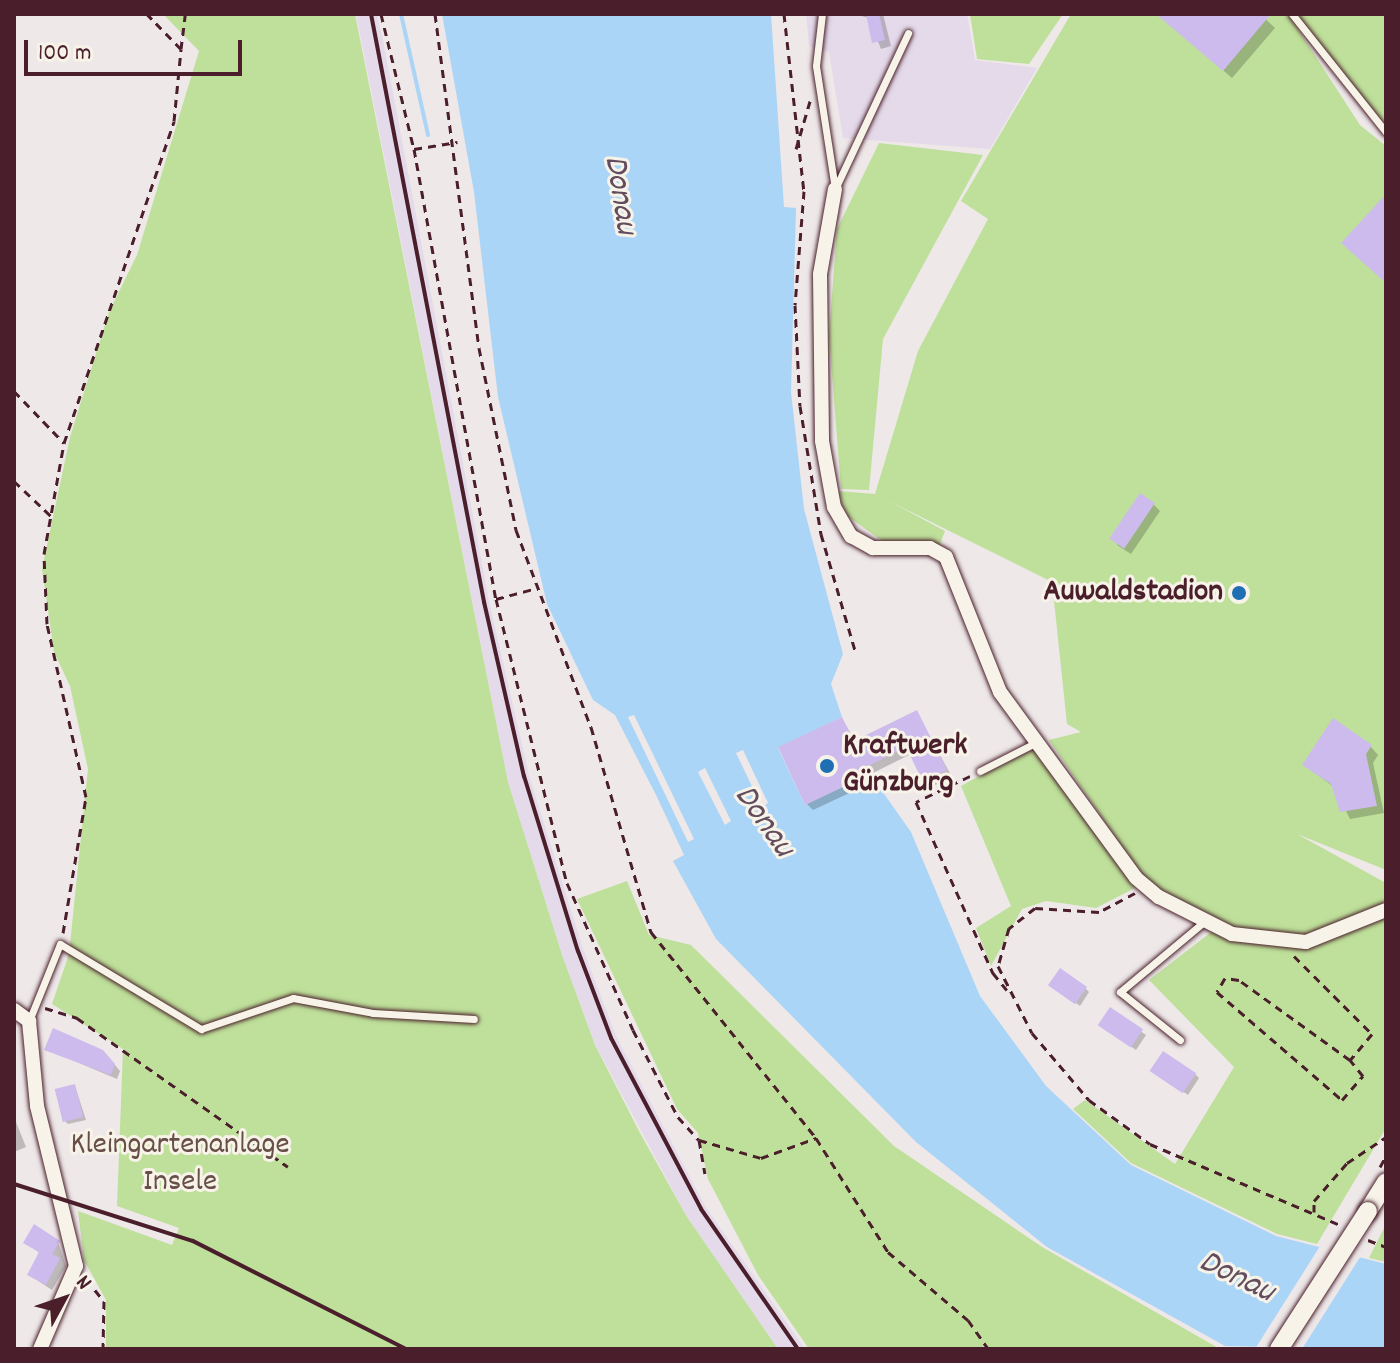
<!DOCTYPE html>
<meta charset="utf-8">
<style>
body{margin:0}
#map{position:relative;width:1400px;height:1363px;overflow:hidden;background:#eee8e9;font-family:Dekko,sans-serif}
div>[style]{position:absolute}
.built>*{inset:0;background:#e4daea}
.green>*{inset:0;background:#bee09a}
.water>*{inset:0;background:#abd5f6}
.pier>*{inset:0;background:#eee8e9}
.shadow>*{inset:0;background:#0003}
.stream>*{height:4px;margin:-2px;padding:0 2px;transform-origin:2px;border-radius:2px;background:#abd5f6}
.building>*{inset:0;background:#ccbbec;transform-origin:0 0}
.path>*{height:3px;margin-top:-1.5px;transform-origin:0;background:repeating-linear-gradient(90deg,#4a1f2b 0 8px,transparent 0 14px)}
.roads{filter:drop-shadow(0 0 2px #4a1f2b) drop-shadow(0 0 2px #4a1f2b)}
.lane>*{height:7px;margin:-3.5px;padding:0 3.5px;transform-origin:3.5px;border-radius:3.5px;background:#f7f3e8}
.street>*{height:14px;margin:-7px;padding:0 7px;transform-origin:7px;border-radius:7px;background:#f7f3e8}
.secondary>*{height:18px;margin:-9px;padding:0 9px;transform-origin:9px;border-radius:9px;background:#f7f3e8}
.rail>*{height:4px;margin:-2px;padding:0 2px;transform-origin:2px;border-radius:2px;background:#4a1f2b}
.bridges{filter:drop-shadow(0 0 2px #4a1f2b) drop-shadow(0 0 2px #4a1f2b)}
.secondary-bridge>*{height:18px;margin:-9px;padding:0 9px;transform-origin:9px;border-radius:9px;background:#f7f3e8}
.dots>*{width:22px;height:22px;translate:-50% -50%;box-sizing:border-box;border:4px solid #f7f3e8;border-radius:50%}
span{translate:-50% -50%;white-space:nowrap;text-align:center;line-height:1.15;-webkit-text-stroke:6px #f7f3e8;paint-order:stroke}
.poi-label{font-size:32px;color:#4a1f2b;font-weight:700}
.right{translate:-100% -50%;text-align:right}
.left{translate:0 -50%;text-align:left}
.park-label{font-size:32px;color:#674f47}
.water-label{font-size:34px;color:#624c5e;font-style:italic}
.frame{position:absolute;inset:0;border:16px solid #4a1f2b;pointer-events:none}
.north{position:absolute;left:24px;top:1259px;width:80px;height:80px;-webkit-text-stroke:6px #f7f3e8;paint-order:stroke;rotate:50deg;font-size:22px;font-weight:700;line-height:32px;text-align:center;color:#4a1f2b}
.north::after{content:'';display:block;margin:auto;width:28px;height:36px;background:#4a1f2b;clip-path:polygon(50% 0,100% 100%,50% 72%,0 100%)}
.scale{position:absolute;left:24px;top:40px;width:218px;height:36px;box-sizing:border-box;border:4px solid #4a1f2b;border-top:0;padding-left:10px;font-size:24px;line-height:28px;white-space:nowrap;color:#4a1f2b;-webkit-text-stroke:6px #f7f3e8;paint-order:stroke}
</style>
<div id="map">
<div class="built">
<div style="clip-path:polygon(356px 14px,377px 14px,383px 40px,489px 601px,529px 775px,583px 949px,616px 1036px,705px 1206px,805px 1349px,778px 1349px,687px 1217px,595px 1044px,562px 955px,508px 782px)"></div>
<div style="clip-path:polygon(806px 14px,967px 14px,975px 60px,1037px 68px,990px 149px,843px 138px,829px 52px,809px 46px)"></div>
</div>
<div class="green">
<div style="clip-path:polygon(163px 14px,355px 14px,508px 782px,562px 955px,595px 1045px,640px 1133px,687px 1217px,778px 1349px,106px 1349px,106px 1300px,84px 1260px,78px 1211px,172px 1245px,179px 1228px,117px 1206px,123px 1049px,52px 1004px,69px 954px,88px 769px,70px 686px,54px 652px,42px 569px,70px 437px,109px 312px,137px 255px,199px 51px)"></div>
<div style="clip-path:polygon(970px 14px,1063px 14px,1029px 64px,977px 59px)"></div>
<div style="clip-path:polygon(1071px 14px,1288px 14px,1360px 125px,1386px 146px,1386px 870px,1297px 834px,1386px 883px,1386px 1128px,1317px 1244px,1277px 1234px,1131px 1163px,1073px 1109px,1085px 1100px,1175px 1164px,1234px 1067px,1149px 980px,1214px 930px,1144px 879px,1049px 740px,1081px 732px,1067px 724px,1052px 582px,889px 501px,945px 531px,939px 547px,888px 545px,846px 515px,838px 491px,875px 494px,918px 351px,988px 219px,961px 201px)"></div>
<div style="clip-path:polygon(1295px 14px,1386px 14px,1386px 128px)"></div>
<div style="clip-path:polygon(879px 143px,983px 155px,883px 339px,869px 490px,841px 489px,829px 336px,837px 229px)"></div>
<div style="clip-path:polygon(1025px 751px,1039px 751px,1135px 888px,1096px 908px,1046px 901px,1022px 909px,991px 966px,976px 928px,1011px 906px,961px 786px)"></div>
<div style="clip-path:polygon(627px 881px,649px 935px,691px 945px,894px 1146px,1042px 1247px,1220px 1349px,809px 1349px,758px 1275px,708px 1179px,698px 1133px,677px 1109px,577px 899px)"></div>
<div style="clip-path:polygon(1386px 1224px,1386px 1262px,1369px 1258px)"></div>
</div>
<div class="water">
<div style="clip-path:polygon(evenodd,442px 14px,771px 14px,784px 207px,796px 208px,791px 392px,804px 509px,843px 654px,831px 684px,842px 717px,778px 748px,805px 805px,870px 774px,911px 832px,980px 996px,1046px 1086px,1131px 1165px,1276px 1236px,1386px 1264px,1386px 1349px,1225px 1346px,1047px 1247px,916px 1142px,716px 939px,673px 861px,684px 855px,656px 795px,615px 715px,593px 700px,547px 604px,498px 397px,474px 192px,442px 14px,634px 715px,694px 839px,688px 842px,628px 717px,634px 715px,442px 14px,743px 750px,768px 803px,762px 807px,736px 753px,743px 750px,442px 14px,705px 768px,731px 821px,725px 825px,698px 772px,705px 768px)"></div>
</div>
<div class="pier">
<div style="clip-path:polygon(1322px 1243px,1362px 1254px,1302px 1349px,1255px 1349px)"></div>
</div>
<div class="shadow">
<div style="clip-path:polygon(854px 14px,883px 14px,891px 46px,881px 49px,869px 18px)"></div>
<div style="clip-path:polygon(1158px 14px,1260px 14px,1275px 28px,1232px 78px)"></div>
<div style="clip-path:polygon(1153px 504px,1160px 511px,1131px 554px,1117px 545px)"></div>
<div style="clip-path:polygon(917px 713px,952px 777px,931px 787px,911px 754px,871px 774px,875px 781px,813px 810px,807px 804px,842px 719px,856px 742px)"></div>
<div style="clip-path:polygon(1371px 747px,1378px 755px,1373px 763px,1384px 813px,1350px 819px,1334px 787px,1304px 765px)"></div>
<div style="clip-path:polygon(1055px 988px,1085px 988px,1089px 992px,1080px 1006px)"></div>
<div style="clip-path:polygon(1110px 1010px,1146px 1035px,1136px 1050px,1104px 1029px)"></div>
<div style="clip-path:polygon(46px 1049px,109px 1058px,120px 1071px,117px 1079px)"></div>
<div style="clip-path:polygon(1157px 1074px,1195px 1074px,1199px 1078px,1188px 1095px)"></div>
<div style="clip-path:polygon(75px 1086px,86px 1120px,68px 1124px,64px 1120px)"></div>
<div style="clip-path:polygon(14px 1117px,26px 1147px,14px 1152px)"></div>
<div style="clip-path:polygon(58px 1242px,66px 1266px,52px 1290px,29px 1275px,41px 1254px,26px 1243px)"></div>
</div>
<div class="stream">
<div style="left:401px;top:14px;width:124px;rotate:77.4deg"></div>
</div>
<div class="building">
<div style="clip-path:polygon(866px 14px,879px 14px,885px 40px,872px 43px)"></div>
<div style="clip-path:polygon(1156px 14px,1271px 14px,1223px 71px)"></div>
<div style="clip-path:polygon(1386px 194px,1386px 283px,1341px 243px)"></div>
<div style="left:1140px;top:493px;width:18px;height:55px;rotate:34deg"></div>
<div style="clip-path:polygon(917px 710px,947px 770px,923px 782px,906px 747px,866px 767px,870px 774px,805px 805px,778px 747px,842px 717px,854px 741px)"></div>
<div style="clip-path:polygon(1333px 718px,1372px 745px,1366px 754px,1377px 806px,1340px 812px,1331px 784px,1302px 765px)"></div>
<div style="left:1060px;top:968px;width:33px;height:21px;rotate:35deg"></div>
<div style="left:1110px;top:1007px;width:40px;height:22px;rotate:34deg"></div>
<div style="clip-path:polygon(53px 1028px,103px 1050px,115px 1064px,111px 1075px,44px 1050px)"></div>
<div style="left:1163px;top:1051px;width:40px;height:24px;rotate:34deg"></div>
<div style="left:75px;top:1084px;width:34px;height:21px;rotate:76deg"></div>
<div style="clip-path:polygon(34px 1224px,60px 1241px,52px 1254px,60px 1258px,46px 1285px,27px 1275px,39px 1252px,23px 1243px)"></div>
</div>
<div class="path">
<div style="left:381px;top:14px;width:139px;rotate:76.3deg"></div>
<div style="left:414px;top:149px;width:457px;rotate:79.7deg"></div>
<div style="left:496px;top:599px;width:293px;rotate:76deg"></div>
<div style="left:567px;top:883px;width:161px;rotate:65.8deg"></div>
<div style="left:633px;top:1030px;width:98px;rotate:62.7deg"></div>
<div style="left:678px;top:1117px;width:31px;rotate:48deg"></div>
<div style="left:699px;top:1140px;width:65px;rotate:16.2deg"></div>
<div style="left:761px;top:1158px;width:59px;rotate:-20deg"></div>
<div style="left:435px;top:14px;width:337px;rotate:82.5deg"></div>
<div style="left:479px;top:348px;width:186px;rotate:78.5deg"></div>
<div style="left:516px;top:530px;width:211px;rotate:69.2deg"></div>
<div style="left:591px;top:727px;width:214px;rotate:73.7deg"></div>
<div style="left:651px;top:932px;width:264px;rotate:51.3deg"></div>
<div style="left:816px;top:1138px;width:135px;rotate:57.7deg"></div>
<div style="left:888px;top:1252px;width:105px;rotate:40.4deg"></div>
<div style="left:968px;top:1320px;width:35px;rotate:55deg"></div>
<div style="left:784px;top:14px;width:178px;rotate:83.6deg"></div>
<div style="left:804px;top:191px;width:114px;rotate:94.5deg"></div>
<div style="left:795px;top:305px;width:101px;rotate:87.2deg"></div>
<div style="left:800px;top:406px;width:130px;rotate:80.7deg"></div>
<div style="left:821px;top:534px;width:121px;rotate:73.7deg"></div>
<div style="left:181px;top:49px;width:35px;rotate:-83deg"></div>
<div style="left:414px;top:149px;width:44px;rotate:-9.2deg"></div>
<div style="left:796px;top:149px;width:50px;rotate:-73.7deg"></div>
<div style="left:14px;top:391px;width:72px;rotate:46.1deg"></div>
<div style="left:14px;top:481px;width:51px;rotate:43.4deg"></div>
<div style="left:496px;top:599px;width:42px;rotate:-15deg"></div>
<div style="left:970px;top:776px;width:60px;rotate:154.3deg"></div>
<div style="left:916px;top:802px;width:188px;rotate:65.8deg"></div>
<div style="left:993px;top:973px;width:22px;rotate:51deg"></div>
<div style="left:1135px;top:893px;width:41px;rotate:152.2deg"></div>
<div style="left:1099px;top:912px;width:64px;rotate:-176.4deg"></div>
<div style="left:1035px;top:908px;width:33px;rotate:142deg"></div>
<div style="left:1009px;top:928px;width:40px;rotate:106deg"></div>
<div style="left:998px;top:966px;width:75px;rotate:63.1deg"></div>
<div style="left:1032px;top:1033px;width:88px;rotate:49.6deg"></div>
<div style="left:1089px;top:1100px;width:75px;rotate:35.8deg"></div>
<div style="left:1150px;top:1144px;width:207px;rotate:23.1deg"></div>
<div style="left:63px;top:933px;width:138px;rotate:-80.4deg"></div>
<div style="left:86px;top:797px;width:177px;rotate:-102.7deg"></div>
<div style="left:47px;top:624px;width:70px;rotate:-92.5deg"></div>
<div style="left:44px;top:554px;width:113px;rotate:-79.8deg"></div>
<div style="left:64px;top:443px;width:340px;rotate:-71.1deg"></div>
<div style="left:174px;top:121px;width:72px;rotate:-84.4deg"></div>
<div style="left:181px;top:49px;width:49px;rotate:-134.2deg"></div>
<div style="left:1294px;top:956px;width:110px;rotate:45deg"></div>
<div style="left:1372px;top:1034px;width:34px;rotate:130deg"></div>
<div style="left:1350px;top:1060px;width:137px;rotate:-144.2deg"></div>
<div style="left:1239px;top:980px;width:14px;rotate:-172deg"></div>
<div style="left:1225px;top:978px;width:16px;rotate:120deg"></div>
<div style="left:1217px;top:992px;width:165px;rotate:40.8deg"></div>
<div style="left:1342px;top:1100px;width:32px;rotate:-49deg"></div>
<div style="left:1363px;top:1076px;width:21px;rotate:-129deg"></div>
<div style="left:45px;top:1008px;width:34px;rotate:17deg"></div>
<div style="left:77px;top:1018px;width:258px;rotate:35.2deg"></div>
<div style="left:699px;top:1140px;width:34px;rotate:80deg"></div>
<div style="left:1380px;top:1167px;width:13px;rotate:-61deg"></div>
<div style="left:1314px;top:1212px;width:11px;rotate:-90deg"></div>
<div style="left:1314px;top:1201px;width:50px;rotate:-49deg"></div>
<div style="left:1347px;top:1163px;width:47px;rotate:-33.7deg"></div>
<div style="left:1368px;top:1240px;width:19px;rotate:21deg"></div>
<div style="left:86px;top:1279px;width:28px;rotate:51deg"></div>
<div style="left:104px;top:1301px;width:48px;rotate:91.2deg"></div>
</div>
<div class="roads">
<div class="lane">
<div style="left:822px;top:14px;width:52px;rotate:96.6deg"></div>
<div style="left:816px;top:66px;width:124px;rotate:81.2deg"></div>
<div style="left:1292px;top:14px;width:151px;rotate:51.5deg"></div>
<div style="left:836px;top:187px;width:170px;rotate:-64.9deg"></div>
<div style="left:980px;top:771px;width:64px;rotate:-27deg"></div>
<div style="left:29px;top:1021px;width:83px;rotate:-68.1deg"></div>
<div style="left:60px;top:944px;width:165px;rotate:31.1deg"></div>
<div style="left:201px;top:1029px;width:97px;rotate:-18.6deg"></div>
<div style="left:293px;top:998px;width:81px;rotate:10.6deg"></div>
<div style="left:373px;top:1013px;width:101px;rotate:3.4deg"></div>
<div style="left:1180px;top:1040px;width:77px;rotate:-141.3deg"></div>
<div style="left:1120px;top:992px;width:111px;rotate:-39.9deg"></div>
</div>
<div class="street">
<div style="left:835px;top:189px;width:86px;rotate:100deg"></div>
<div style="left:820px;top:274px;width:167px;rotate:89.3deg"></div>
<div style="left:822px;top:441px;width:67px;rotate:79.7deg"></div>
<div style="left:834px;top:507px;width:34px;rotate:60deg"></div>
<div style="left:851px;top:536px;width:25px;rotate:29deg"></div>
<div style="left:873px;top:548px;width:57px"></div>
<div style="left:930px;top:548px;width:18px;rotate:29deg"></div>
<div style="left:946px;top:557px;width:145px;rotate:68.2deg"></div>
<div style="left:1000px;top:692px;width:230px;rotate:53.8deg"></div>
<div style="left:1136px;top:878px;width:30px;rotate:40deg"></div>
<div style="left:1159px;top:897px;width:82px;rotate:26.9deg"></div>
<div style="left:1232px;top:934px;width:74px;rotate:6.2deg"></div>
<div style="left:1306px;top:942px;width:86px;rotate:-21.8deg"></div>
<div style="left:14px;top:1010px;width:19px;rotate:36deg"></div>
<div style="left:29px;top:1021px;width:85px;rotate:84.6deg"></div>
<div style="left:37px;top:1106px;width:165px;rotate:76.3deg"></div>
<div style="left:76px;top:1266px;width:90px;rotate:113.4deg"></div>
</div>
<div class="secondary">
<div style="left:1368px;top:1211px;width:34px;rotate:-58deg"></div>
</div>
</div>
<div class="rail">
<div style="left:371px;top:14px;width:599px;rotate:79.12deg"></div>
<div style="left:484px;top:602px;width:179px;rotate:77.1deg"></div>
<div style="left:524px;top:776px;width:183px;rotate:72.9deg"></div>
<div style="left:578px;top:951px;width:93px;rotate:69.2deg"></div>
<div style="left:611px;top:1038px;width:193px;rotate:62.2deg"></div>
<div style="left:701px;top:1209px;width:170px;rotate:55.3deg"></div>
<div style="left:14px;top:1184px;width:188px;rotate:17.7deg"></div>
<div style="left:193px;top:1241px;width:239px;rotate:26.9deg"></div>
</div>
<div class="bridges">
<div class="secondary-bridge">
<div style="left:1279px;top:1349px;width:164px;rotate:-57.2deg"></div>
</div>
</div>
<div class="dots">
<div style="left:1239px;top:593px;background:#1f6fb2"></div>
<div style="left:827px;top:766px;background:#1f6fb2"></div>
</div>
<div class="poi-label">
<span class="right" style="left:1223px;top:593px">Auwaldstadion</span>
<span class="left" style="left:843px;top:766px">Kraftwerk<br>Günzburg</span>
</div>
<div class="park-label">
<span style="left:180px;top:1165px">Kleingartenanlage<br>Insele</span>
</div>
<div class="water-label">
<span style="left:619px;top:195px;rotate:81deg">Donau</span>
<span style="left:763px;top:822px;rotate:55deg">Donau</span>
<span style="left:1236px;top:1278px;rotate:26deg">Donau</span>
</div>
<div class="frame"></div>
<div class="north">N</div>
<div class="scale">100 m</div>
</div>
